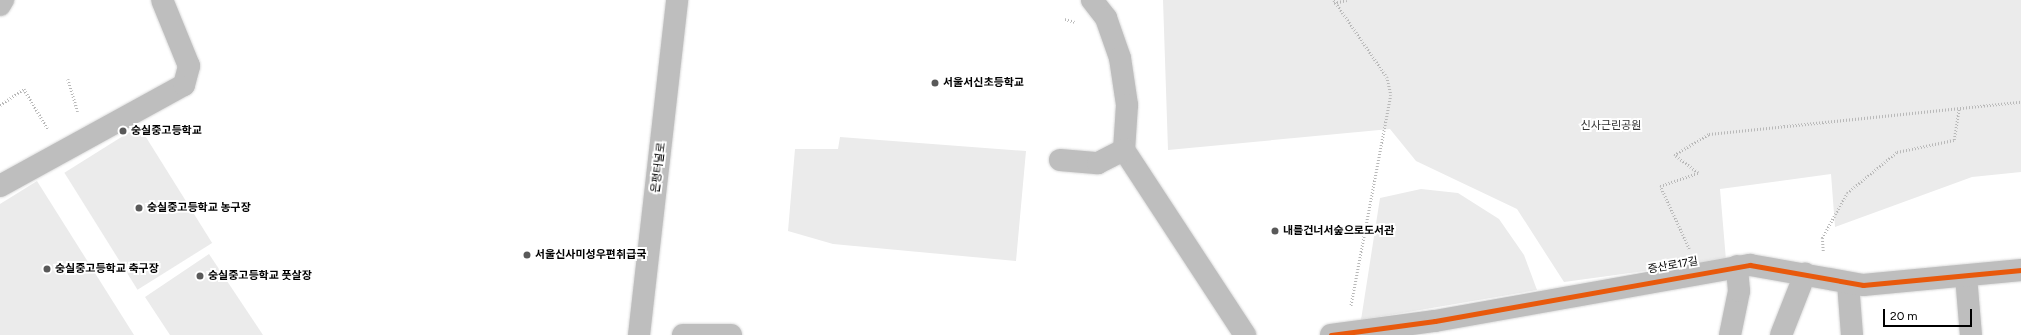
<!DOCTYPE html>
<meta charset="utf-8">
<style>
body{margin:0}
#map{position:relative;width:2021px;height:335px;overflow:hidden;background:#fff;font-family:Figtree,"Noto Sans KR",sans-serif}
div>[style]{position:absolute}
.green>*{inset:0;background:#ebebeb;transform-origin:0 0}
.path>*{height:2.5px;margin-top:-1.25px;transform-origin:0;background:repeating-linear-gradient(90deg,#b9b9b9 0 1px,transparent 0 3px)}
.roads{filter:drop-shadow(0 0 1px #dbdbdb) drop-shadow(0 0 1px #dbdbdb)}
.minor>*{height:22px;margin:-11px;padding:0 11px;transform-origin:11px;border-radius:11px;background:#bebebe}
.major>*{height:22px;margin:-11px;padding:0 11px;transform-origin:11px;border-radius:11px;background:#bebebe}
.cycleway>*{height:5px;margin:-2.5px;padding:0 2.5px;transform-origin:2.5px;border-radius:2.5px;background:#e8590c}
.dots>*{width:11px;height:11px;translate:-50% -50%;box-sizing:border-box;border:2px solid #fff;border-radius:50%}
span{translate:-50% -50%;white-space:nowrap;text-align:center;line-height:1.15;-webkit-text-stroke:4px #fff;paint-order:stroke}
.poi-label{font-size:11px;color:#000;font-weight:700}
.left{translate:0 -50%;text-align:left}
.park-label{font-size:11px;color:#323232}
.street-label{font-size:11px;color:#000}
.scale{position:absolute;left:1883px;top:309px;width:89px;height:18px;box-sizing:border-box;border:2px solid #000;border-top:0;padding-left:5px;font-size:12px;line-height:14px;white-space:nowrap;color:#000;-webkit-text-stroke:3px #fff;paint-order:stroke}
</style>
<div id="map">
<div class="green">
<div style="clip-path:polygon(1163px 0,2021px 0,2021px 172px,1972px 177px,1835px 227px,1831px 174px,1720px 189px,1726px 260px,1564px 282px,1517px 209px,1416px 161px,1390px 129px,1168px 150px)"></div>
<div style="left:139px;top:126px;width:138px;height:88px;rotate:58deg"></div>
<div style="clip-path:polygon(840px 137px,1026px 151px,1016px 261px,833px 244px,788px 231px,795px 149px,838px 149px)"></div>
<div style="clip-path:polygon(37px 181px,134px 335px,0 335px,0 204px)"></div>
<div style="clip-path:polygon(1421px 189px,1458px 193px,1499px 219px,1524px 255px,1537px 290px,1361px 320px,1380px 198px)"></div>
<div style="clip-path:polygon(209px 254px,263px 335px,170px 335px,145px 297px)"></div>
</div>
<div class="path">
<div style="left:1334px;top:0;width:93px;rotate:55.5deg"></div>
<div style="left:1387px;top:77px;width:18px;rotate:77deg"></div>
<div style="left:1391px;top:95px;width:215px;rotate:100.7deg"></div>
<div style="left:1334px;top:3px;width:13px;rotate:-13deg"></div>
<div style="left:1065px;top:19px;width:10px;rotate:17deg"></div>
<div style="left:68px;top:79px;width:34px;rotate:73deg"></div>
<div style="left:0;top:105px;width:29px;rotate:-34deg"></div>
<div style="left:24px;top:89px;width:47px;rotate:59deg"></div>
<div style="left:1689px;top:249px;width:69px;rotate:-114.7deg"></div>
<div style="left:1660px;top:186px;width:40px;rotate:-18.9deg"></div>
<div style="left:1698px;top:173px;width:30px;rotate:-143deg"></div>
<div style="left:1674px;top:155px;width:41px;rotate:-31deg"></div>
<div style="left:1709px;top:134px;width:314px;rotate:-5.9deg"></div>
<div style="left:1823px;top:251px;width:13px;rotate:-94deg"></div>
<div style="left:1822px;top:238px;width:51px;rotate:-60.9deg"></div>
<div style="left:1847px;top:193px;width:65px;rotate:-39.4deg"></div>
<div style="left:1897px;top:152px;width:58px;rotate:-11.9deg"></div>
<div style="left:1954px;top:140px;width:32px;rotate:-81deg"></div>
</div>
<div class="roads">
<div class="minor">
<div style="left:1092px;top:0;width:23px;rotate:52deg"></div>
<div style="left:1106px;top:18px;width:42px;rotate:70.7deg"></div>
<div style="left:1120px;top:58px;width:48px;rotate:81.5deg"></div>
<div style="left:1127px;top:105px;width:45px;rotate:93.8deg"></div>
<div style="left:1124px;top:150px;width:221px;rotate:56.8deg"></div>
<div style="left:0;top:5px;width:6px;rotate:-59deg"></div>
<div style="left:1060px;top:160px;width:38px;rotate:5deg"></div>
<div style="left:1098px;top:163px;width:29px;rotate:-27deg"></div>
<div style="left:0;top:186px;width:210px;rotate:-28.8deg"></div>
<div style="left:184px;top:85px;width:20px;rotate:-75deg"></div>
<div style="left:189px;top:66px;width:71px;rotate:-112.2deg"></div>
<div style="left:1966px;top:276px;width:59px;rotate:85.2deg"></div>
<div style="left:1848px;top:283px;width:52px;rotate:85.6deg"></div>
<div style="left:683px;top:335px;width:48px"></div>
<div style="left:1331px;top:335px;width:105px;rotate:-7.7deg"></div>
<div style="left:1435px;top:321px;width:320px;rotate:-10.1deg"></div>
<div style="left:1750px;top:265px;width:115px;rotate:10deg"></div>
<div style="left:1863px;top:285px;width:159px;rotate:-5.4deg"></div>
<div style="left:1730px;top:335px;width:45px;rotate:-78.4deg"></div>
<div style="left:1739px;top:291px;width:25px;rotate:-95deg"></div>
<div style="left:1781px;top:335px;width:66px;rotate:-68.5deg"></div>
</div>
<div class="major">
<div style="left:639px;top:335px;width:337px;rotate:-83.5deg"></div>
</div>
</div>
<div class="cycleway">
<div style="left:1331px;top:335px;width:105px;rotate:-7.7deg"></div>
<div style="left:1435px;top:321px;width:320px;rotate:-10.1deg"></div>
<div style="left:1750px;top:265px;width:115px;rotate:10deg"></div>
<div style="left:1863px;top:285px;width:159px;rotate:-5.4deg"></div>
</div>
<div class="dots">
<div style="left:935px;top:83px;background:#595959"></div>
<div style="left:123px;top:131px;background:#595959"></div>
<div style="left:139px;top:208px;background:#595959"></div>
<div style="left:1275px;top:231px;background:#595959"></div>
<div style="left:527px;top:255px;background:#595959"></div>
<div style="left:47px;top:269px;background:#595959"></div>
<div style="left:200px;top:276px;background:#595959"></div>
</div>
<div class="poi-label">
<span class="left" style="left:943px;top:83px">서울서신초등학교</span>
<span class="left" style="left:131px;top:131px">숭실중고등학교</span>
<span class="left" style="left:147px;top:208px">숭실중고등학교 농구장</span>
<span class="left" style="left:1283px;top:231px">내를건너서숲으로도서관</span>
<span class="left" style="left:535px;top:255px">서울신사미성우편취급국</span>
<span class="left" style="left:55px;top:269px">숭실중고등학교 축구장</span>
<span class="left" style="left:208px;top:276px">숭실중고등학교 풋살장</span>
</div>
<div class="park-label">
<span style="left:1611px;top:126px">신사근린공원</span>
</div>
<div class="street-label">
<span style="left:659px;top:168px;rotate:-83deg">은평터널로</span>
<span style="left:1673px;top:266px;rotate:-10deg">증산로17길</span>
</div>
<div class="scale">20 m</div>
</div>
